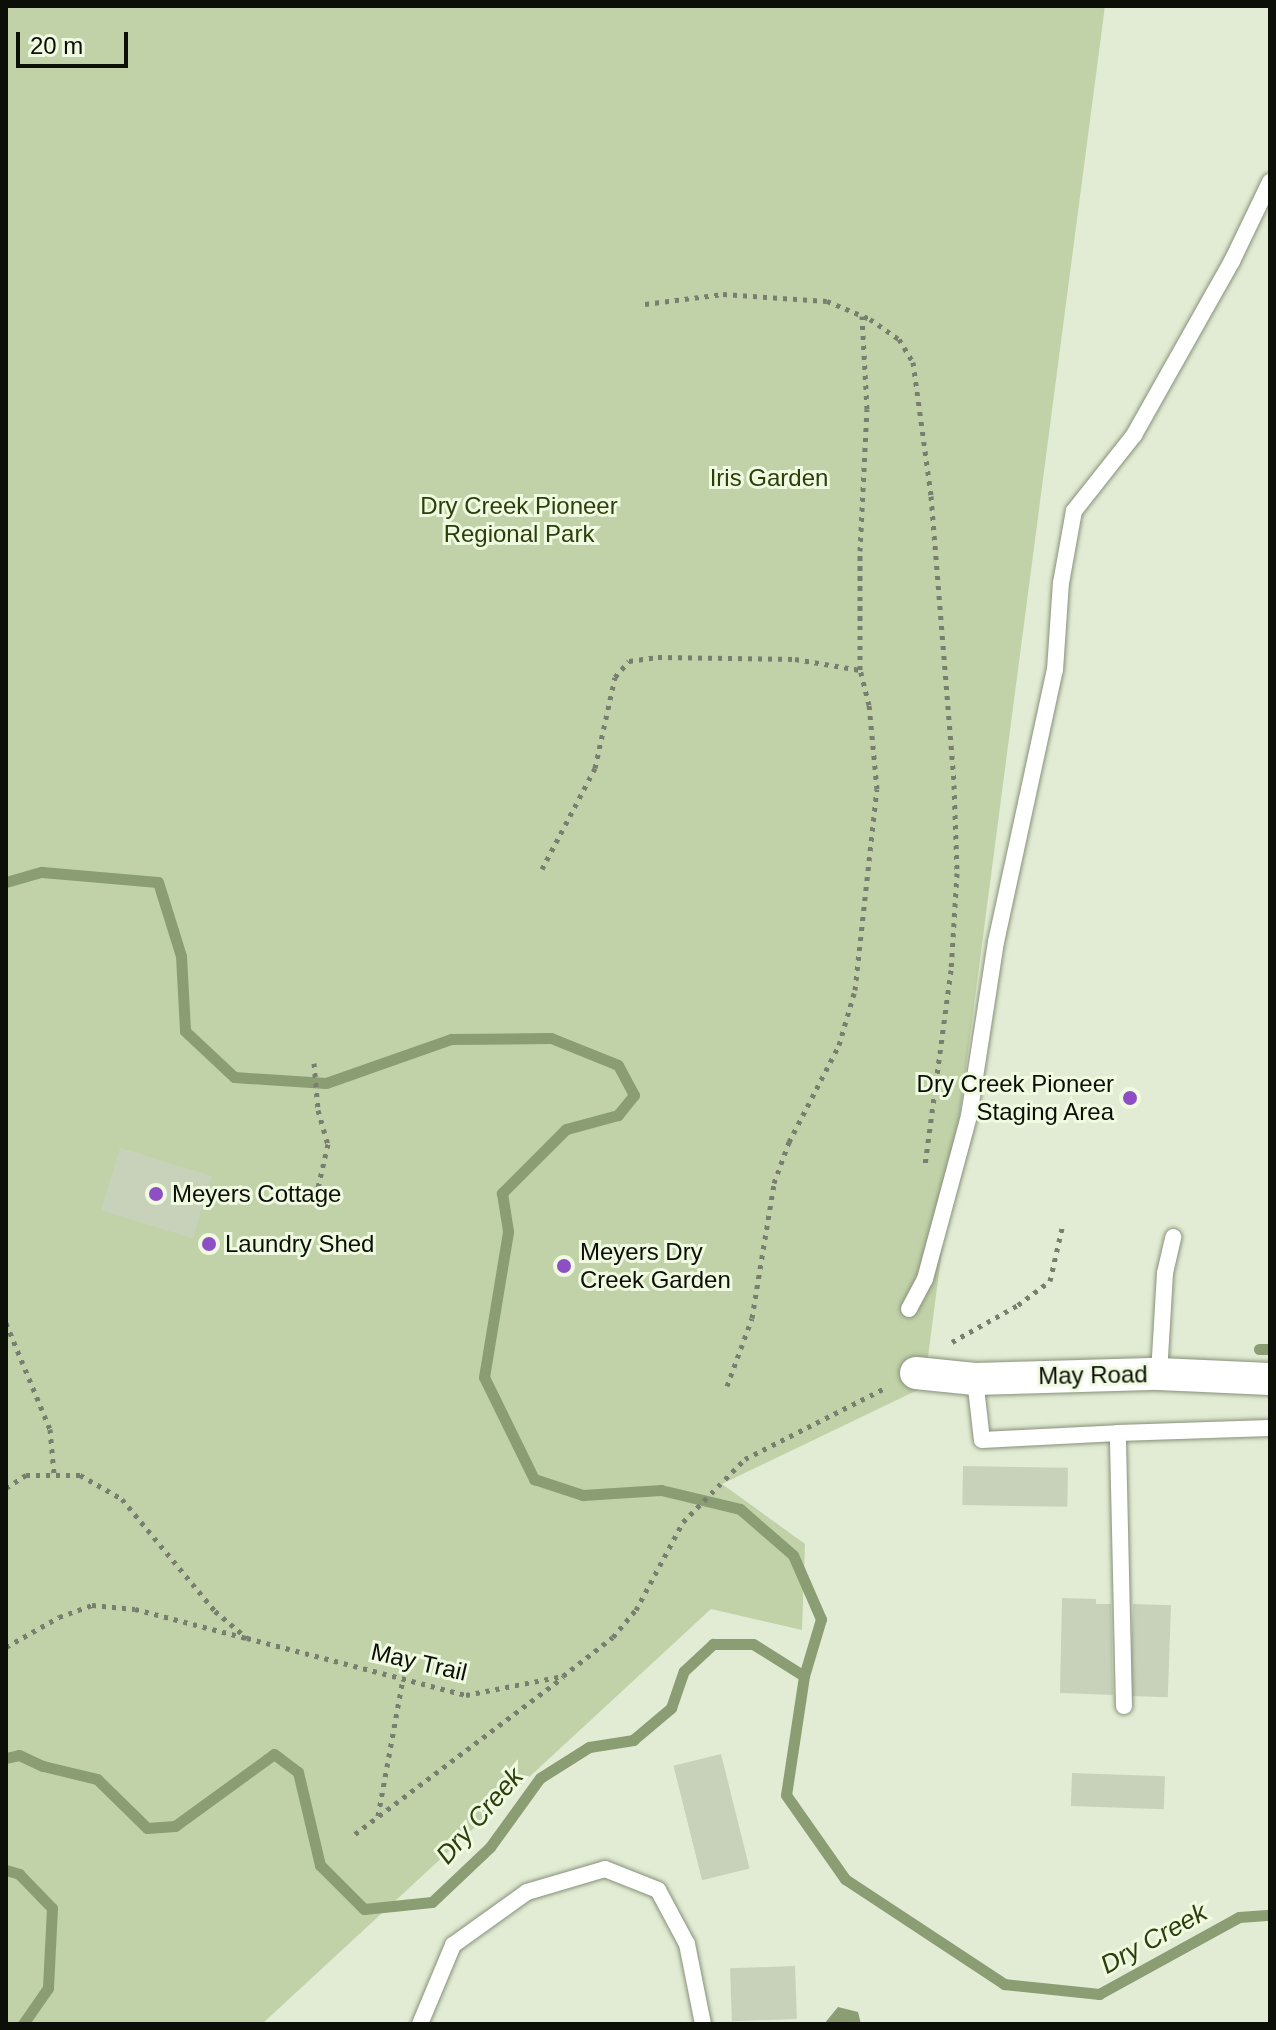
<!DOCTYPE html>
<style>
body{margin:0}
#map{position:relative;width:1276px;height:2030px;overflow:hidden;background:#e2ecd4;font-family:Helvetica,sans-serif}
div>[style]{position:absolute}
.green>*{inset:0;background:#c1d2a9}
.water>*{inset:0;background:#8b9d72}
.stream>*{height:11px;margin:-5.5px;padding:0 5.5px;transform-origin:5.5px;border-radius:5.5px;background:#8b9d72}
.building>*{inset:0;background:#c8d2ba;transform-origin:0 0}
.path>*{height:5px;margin-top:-2.5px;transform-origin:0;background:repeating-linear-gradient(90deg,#787f6f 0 4px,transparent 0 10px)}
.roads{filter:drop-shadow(0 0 2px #87917a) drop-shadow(0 0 2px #87917a)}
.service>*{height:16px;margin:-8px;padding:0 8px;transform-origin:8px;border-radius:8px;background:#fff}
.minor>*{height:32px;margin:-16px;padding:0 16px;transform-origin:16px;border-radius:16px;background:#fff}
.dots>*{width:22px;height:22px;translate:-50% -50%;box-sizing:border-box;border:4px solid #effae1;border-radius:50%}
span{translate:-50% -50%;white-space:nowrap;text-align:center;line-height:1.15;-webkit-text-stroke:6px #effae1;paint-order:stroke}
.park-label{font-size:24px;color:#2d3e0b}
.poi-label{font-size:24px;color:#0c0f07}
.right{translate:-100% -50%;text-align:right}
.left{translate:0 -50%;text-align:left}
.street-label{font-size:24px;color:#0c0f07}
.water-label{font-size:26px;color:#2d3e0c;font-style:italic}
.frame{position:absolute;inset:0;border:8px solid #0c0f07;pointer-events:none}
.scale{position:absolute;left:16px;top:32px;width:112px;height:36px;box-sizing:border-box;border:4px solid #0c0f07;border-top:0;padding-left:10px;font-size:24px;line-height:28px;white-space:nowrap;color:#0c0f07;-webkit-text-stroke:6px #effae1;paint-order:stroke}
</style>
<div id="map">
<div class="green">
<div style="clip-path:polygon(6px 6px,1105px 6px,924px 1387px,722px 1484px,805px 1544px,802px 1630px,711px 1609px,262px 2024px,6px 2024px)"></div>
</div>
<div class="water">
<div style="clip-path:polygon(838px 2007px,858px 2012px,861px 2024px,824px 2024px)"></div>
</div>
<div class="stream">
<div style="left:6px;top:882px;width:37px;rotate:-16deg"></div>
<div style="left:42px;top:872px;width:116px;rotate:4.9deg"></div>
<div style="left:158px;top:882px;width:77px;rotate:72.7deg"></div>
<div style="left:181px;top:956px;width:75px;rotate:86.9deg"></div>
<div style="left:185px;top:1031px;width:67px;rotate:43.2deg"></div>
<div style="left:234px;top:1077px;width:92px;rotate:3.7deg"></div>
<div style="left:326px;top:1083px;width:133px;rotate:-19.4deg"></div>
<div style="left:451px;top:1039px;width:100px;rotate:-0.6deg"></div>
<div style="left:551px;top:1038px;width:72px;rotate:21.9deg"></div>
<div style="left:618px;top:1065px;width:34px;rotate:62deg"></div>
<div style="left:634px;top:1095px;width:26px;rotate:129deg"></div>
<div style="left:618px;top:1115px;width:54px;rotate:164.9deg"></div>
<div style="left:566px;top:1129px;width:91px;rotate:135deg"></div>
<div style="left:502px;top:1193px;width:39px;rotate:81deg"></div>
<div style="left:508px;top:1232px;width:147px;rotate:99.4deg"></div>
<div style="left:484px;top:1377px;width:114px;rotate:63.9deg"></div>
<div style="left:534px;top:1479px;width:52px;rotate:18.1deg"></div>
<div style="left:583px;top:1495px;width:78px;rotate:-3.7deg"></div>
<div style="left:661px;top:1490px;width:81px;rotate:13.5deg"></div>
<div style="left:740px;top:1509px;width:70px;rotate:41deg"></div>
<div style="left:793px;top:1555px;width:70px;rotate:66.4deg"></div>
<div style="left:821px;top:1619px;width:59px;rotate:106.6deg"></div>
<div style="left:804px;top:1676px;width:120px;rotate:98.6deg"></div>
<div style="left:786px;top:1795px;width:103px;rotate:54.9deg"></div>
<div style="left:845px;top:1879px;width:191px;rotate:33.4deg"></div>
<div style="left:1004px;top:1984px;width:96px;rotate:6deg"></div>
<div style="left:1099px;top:1994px;width:160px;rotate:-28.8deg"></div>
<div style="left:1239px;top:1917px;width:31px;rotate:-4deg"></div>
<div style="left:1259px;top:1349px;width:11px"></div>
<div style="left:6px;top:1758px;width:13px;rotate:-13deg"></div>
<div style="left:19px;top:1755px;width:26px;rotate:25deg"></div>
<div style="left:43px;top:1766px;width:56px;rotate:13.5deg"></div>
<div style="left:97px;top:1779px;width:70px;rotate:44.4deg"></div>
<div style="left:147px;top:1828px;width:28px;rotate:-4deg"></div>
<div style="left:175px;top:1826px;width:122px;rotate:-36deg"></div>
<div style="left:274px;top:1754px;width:30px;rotate:37deg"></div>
<div style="left:298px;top:1772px;width:96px;rotate:76.7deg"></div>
<div style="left:320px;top:1865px;width:62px;rotate:45deg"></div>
<div style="left:364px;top:1909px;width:68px;rotate:-5.9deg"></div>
<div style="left:432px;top:1902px;width:80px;rotate:-43.5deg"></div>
<div style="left:490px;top:1847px;width:85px;rotate:-54.1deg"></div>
<div style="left:540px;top:1778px;width:58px;rotate:-32.3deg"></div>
<div style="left:589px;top:1747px;width:45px;rotate:-9deg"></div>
<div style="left:633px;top:1740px;width:50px;rotate:-40.1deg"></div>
<div style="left:671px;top:1708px;width:39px;rotate:-71deg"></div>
<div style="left:684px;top:1671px;width:40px;rotate:-43deg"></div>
<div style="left:713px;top:1644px;width:40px"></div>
<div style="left:753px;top:1644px;width:60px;rotate:32.1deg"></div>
<div style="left:6px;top:1870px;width:14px;rotate:17deg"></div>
<div style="left:19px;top:1874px;width:47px;rotate:45.9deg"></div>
<div style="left:52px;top:1908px;width:80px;rotate:92.9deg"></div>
<div style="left:48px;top:1988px;width:44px;rotate:124.8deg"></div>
</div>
<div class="building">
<div style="left:120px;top:1148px;width:96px;height:65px;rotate:17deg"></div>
<div style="left:963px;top:1466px;width:105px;height:39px;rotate:1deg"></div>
<div style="clip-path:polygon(1062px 1598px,1096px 1599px,1096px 1604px,1111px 1604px,1113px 1695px,1060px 1693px)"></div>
<div style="left:1133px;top:1604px;width:38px;height:92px;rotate:2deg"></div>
<div style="left:721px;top:1754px;width:118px;height:49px;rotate:76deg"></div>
<div style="left:1072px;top:1773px;width:93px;height:33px;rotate:2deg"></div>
<div style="left:795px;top:1966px;width:53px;height:65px;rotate:88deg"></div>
</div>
<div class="path">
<div style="left:645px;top:304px;width:79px;rotate:-7.3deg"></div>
<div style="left:723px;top:294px;width:104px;rotate:3.9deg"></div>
<div style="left:827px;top:301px;width:47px;rotate:22.7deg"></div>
<div style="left:870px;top:319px;width:35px;rotate:35deg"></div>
<div style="left:899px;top:339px;width:27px;rotate:59deg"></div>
<div style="left:913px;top:362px;width:135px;rotate:82.3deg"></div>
<div style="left:931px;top:496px;width:290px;rotate:85.4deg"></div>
<div style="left:954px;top:785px;width:88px;rotate:88deg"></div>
<div style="left:957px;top:873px;width:97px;rotate:93.5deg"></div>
<div style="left:951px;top:970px;width:197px;rotate:97.6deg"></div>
<div style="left:542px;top:869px;width:114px;rotate:-62.3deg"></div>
<div style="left:595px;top:768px;width:93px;rotate:-77.6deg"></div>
<div style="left:615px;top:677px;width:21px;rotate:-49deg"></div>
<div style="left:629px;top:661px;width:29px;rotate:-8deg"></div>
<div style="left:658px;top:657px;width:137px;rotate:0.8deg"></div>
<div style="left:795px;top:659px;width:66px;rotate:9.6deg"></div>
<div style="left:314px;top:1063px;width:47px;rotate:85.1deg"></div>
<div style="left:318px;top:1110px;width:35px;rotate:74deg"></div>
<div style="left:328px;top:1144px;width:53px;rotate:103deg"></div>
<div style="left:6px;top:1323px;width:115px;rotate:67.5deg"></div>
<div style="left:50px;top:1429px;width:45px;rotate:84.9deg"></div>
<div style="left:952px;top:1342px;width:76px;rotate:-29.3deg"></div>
<div style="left:1018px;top:1305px;width:40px;rotate:-37deg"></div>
<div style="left:1050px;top:1281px;width:58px;rotate:-77.2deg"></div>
<div style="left:727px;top:1386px;width:72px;rotate:-69.8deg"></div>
<div style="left:752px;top:1318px;width:137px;rotate:-80.7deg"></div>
<div style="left:774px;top:1183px;width:44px;rotate:-69.9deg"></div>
<div style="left:789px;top:1142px;width:109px;rotate:-62.7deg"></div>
<div style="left:839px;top:1045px;width:57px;rotate:-73.8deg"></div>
<div style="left:855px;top:990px;width:202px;rotate:-83.8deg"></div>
<div style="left:877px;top:789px;width:84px;rotate:-95.4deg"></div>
<div style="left:869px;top:705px;width:36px;rotate:-104deg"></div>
<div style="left:860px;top:670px;width:119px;rotate:-90deg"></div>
<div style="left:860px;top:551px;width:142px;rotate:-87.2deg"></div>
<div style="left:867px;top:409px;width:93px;rotate:-93.1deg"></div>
<div style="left:6px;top:1488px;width:24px;rotate:-33deg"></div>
<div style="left:26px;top:1475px;width:54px"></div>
<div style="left:80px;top:1475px;width:48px;rotate:29.7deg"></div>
<div style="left:122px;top:1499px;width:146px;rotate:50.3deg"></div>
<div style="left:215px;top:1611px;width:42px;rotate:40.2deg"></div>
<div style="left:247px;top:1638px;width:226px;rotate:14.6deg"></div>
<div style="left:466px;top:1695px;width:99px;rotate:-11.1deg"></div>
<div style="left:563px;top:1676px;width:63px;rotate:-38deg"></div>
<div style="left:613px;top:1637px;width:35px;rotate:-50deg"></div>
<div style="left:636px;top:1610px;width:100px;rotate:-61.9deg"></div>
<div style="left:683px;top:1522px;width:88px;rotate:-45.5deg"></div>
<div style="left:745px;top:1459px;width:157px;rotate:-26.9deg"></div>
<div style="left:6px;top:1647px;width:61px;rotate:-29.5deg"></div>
<div style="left:59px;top:1617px;width:35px;rotate:-20deg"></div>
<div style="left:92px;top:1605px;width:43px;rotate:5.3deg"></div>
<div style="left:135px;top:1609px;width:115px;rotate:14.6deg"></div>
<div style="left:378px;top:1816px;width:139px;rotate:-79.7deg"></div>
<div style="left:355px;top:1834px;width:261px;rotate:-37deg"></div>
</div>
<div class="roads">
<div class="service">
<div style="left:909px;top:1309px;width:34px;rotate:-62deg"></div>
<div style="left:925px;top:1279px;width:169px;rotate:-74.9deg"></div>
<div style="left:969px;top:1116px;width:176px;rotate:-81.2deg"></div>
<div style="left:996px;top:942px;width:278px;rotate:-77.8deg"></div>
<div style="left:1055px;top:670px;width:87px;rotate:-86.1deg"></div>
<div style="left:1061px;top:583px;width:73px;rotate:-79.8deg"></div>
<div style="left:1074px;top:511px;width:97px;rotate:-51.7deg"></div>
<div style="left:1134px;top:435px;width:200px;rotate:-60.6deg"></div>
<div style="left:1232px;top:261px;width:88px;rotate:-64.3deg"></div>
<div style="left:1159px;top:1374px;width:101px;rotate:-86.6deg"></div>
<div style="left:1165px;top:1273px;width:37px;rotate:-77deg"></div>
<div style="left:975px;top:1379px;width:61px;rotate:83.5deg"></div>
<div style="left:982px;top:1440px;width:136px;rotate:-2.9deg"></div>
<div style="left:1124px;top:1706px;width:273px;rotate:-91.3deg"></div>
<div style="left:1118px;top:1433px;width:152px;rotate:-1.9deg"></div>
<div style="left:420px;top:2024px;width:86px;rotate:-67.3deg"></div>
<div style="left:453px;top:1945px;width:91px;rotate:-35.6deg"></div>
<div style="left:527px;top:1892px;width:81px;rotate:-16.4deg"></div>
<div style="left:605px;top:1869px;width:57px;rotate:21.6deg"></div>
<div style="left:658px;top:1890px;width:61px;rotate:61.8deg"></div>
<div style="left:687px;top:1944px;width:82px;rotate:78.7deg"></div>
</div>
<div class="minor">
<div style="left:916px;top:1373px;width:59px;rotate:5.8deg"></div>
<div style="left:975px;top:1379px;width:184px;rotate:-1.6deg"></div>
<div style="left:1159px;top:1374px;width:111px;rotate:2.6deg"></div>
</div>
</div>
<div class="dots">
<div style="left:1130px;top:1098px;background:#8e4ec4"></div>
<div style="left:156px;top:1194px;background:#8e4ec4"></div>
<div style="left:209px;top:1244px;background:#8e4ec4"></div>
<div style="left:564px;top:1266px;background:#8e4ec4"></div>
</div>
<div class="park-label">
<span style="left:769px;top:478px">Iris Garden</span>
<span style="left:519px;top:520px">Dry Creek Pioneer<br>Regional Park</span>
</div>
<div class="poi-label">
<span class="right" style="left:1114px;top:1098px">Dry Creek Pioneer<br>Staging Area</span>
<span class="left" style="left:172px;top:1194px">Meyers Cottage</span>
<span class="left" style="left:225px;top:1244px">Laundry Shed</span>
<span class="left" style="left:580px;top:1266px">Meyers Dry<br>Creek Garden</span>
</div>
<div class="street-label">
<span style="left:1093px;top:1375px;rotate:-1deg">May Road</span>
<span style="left:419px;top:1662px;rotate:13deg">May Trail</span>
</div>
<div class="water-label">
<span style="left:480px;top:1816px;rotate:-49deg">Dry Creek</span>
<span style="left:1154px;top:1939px;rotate:-29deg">Dry Creek</span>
</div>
<div class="frame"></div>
<div class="scale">20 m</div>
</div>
